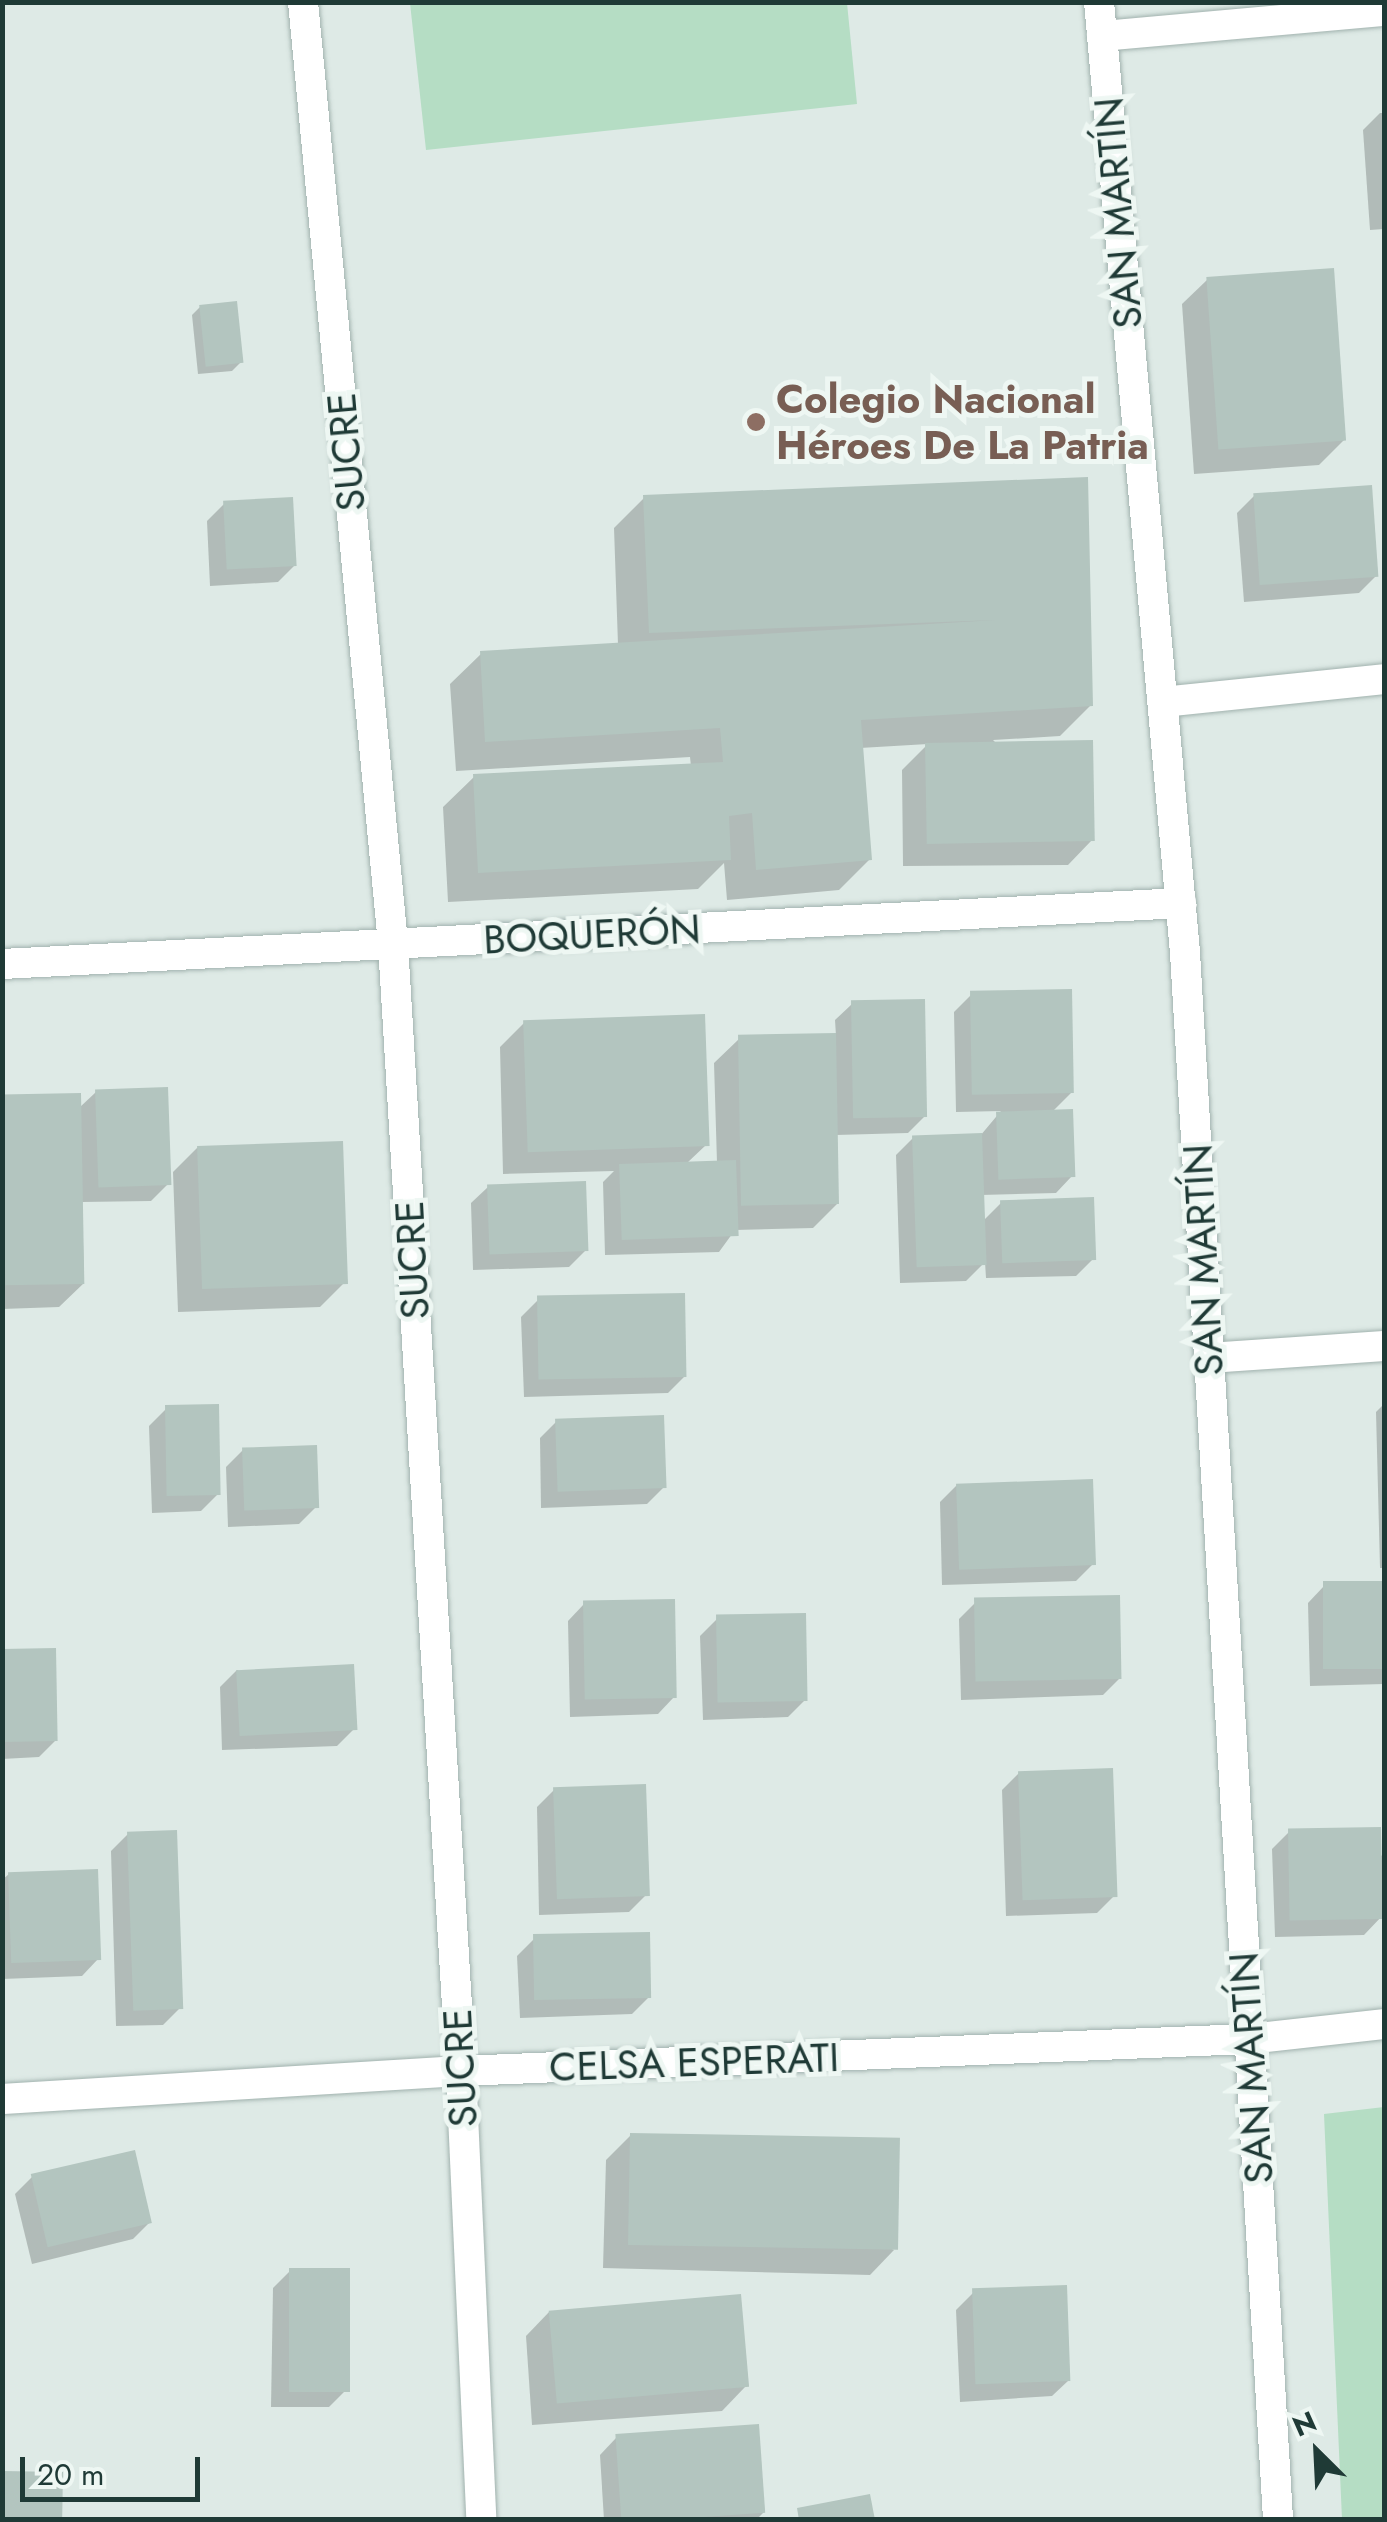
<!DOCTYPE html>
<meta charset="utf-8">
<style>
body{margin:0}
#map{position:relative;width:1387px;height:2522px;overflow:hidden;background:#deeae6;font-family:Jost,sans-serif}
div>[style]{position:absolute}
.green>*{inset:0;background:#b5ddc4}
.shadow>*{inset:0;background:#0003}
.building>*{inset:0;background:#b3c5bf;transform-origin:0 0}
.roads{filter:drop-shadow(0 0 2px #a1b2ae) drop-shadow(0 0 2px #a1b2ae)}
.minor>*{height:30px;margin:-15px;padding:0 15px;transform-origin:15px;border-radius:15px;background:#fff}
.dots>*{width:28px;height:28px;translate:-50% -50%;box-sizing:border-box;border:5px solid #eef7f3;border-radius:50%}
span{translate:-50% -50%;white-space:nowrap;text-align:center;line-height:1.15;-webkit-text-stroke:10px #eef7f3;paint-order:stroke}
.street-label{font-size:40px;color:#1f3a36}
.education-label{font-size:40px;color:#785e54;font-weight:700}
.left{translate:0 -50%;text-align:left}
.frame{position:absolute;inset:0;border:5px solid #1f3a36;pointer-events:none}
.north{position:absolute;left:1267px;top:2402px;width:100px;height:100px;-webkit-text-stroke:8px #eef7f3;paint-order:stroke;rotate:336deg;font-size:28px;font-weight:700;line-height:40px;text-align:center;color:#1f3a36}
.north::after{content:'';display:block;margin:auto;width:35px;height:45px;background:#1f3a36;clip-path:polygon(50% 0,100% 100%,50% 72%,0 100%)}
.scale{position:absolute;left:20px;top:2457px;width:180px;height:45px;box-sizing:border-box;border:5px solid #1f3a36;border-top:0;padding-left:12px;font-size:30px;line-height:35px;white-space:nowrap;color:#1f3a36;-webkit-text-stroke:8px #eef7f3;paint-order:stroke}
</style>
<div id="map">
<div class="green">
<div style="clip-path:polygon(410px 3px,847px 3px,857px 104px,426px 150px)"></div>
<div style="clip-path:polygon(1384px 2107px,1384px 2519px,1342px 2519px,1324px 2114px)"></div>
</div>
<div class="shadow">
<div style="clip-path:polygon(1380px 113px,1384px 113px,1384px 229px,1370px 230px,1363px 130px)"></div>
<div style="clip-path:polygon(1207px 280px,1344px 440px,1319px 465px,1194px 474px,1182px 304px)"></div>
<div style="clip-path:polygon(200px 307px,240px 363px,232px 371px,198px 374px,192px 315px)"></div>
<div style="clip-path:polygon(1085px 479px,1091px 705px,1060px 736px,993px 740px,1092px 840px,1068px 865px,903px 866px,902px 770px,928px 744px,860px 748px,870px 859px,839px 890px,727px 900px,724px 863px,698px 889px,448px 902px,443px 807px,474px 777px,691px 766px,690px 757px,456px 771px,450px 684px,481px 654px,618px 645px,614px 528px,644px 498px)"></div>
<div style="clip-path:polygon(1254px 496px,1376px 576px,1359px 593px,1244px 602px,1237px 513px)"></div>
<div style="clip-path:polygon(224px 504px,295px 565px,278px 582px,210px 586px,207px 521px)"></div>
<div style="clip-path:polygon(971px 995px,1072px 1092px,1052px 1112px,1072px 1176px,1056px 1193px,981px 1195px,982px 1222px,1001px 1203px,1093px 1259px,1076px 1276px,986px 1278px,985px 1262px,966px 1281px,900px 1283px,896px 1155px,913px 1138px,980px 1136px,1001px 1111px,956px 1112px,954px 1012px)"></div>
<div style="clip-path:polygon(852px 1004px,925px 1116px,908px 1133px,836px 1135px,838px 1203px,813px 1228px,735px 1230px,719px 1252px,605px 1255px,603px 1182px,614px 1171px,503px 1174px,500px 1047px,524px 1023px,706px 1145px,687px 1163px,717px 1163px,714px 1063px,739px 1039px,836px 1036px,835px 1020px)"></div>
<div style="clip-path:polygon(96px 1092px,168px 1184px,151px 1201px,82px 1202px,84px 1283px,59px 1307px,2px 1309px,2px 1098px,79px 1108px)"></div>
<div style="clip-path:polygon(198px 1147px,345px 1282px,320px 1307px,178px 1312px,173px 1172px)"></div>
<div style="clip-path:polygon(488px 1187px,586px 1250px,569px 1267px,473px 1270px,471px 1203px)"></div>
<div style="clip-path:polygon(538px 1300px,685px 1376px,668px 1393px,524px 1397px,521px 1317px)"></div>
<div style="clip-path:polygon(1384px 1404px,1384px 1568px,1380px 1568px,1376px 1412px)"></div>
<div style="clip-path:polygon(166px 1409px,218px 1494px,201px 1511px,152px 1513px,149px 1426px)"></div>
<div style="clip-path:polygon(557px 1421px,664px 1487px,647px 1504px,541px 1508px,540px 1438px)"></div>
<div style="clip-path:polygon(243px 1450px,316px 1507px,299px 1524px,228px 1527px,226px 1467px)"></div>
<div style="clip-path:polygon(957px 1485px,1093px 1564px,1076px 1581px,942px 1585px,940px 1502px)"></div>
<div style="clip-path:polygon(1384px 1584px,1384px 1684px,1310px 1686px,1308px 1603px,1324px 1586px)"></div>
<div style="clip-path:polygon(976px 1602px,1120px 1678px,1103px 1695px,961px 1700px,959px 1619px)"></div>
<div style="clip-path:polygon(584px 1604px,674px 1697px,658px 1714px,570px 1717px,568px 1621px)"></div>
<div style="clip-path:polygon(717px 1619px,805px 1700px,788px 1717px,703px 1720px,700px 1636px)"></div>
<div style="clip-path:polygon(2px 1653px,56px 1740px,39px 1757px,2px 1759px)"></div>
<div style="clip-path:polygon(237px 1670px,354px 1729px,337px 1746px,222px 1750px,220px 1687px)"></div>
<div style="clip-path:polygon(1019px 1773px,1114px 1896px,1097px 1913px,1006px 1916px,1002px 1790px)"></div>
<div style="clip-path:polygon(554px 1790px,646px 1895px,629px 1912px,539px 1915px,537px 1807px)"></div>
<div style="clip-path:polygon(1289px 1832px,1379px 1858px,1384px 1853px,1384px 1920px,1384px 1914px,1364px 1935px,1275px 1937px,1272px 1849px)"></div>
<div style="clip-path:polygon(128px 1834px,180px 2008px,163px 2025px,116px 2026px,111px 1851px)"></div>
<div style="clip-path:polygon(9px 1874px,98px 1959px,82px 1976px,2px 1979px,2px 1880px)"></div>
<div style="clip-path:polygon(534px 1939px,649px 1997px,632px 2014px,520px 2018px,517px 1956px)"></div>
<div style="clip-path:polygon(631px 2135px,894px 2250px,870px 2275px,603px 2268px,606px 2160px)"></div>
<div style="clip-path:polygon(32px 2177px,150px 2222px,133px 2239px,32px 2264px,15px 2194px)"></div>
<div style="clip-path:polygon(290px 2271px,346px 2390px,329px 2407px,271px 2407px,273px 2288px)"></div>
<div style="clip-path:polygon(973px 2293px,1069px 2380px,1052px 2396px,960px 2402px,956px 2310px)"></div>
<div style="clip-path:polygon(550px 2311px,746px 2386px,722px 2411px,532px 2425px,526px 2336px)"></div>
<div style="clip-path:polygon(616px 2438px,764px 2512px,756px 2520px,604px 2520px,600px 2455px)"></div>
</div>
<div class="building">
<div style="left:1334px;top:268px;width:173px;height:128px;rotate:86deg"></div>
<div style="left:237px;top:301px;width:62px;height:38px;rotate:84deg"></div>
<div style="clip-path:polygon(1088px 477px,1093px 706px,861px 720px,872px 860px,756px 870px,752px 813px,729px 816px,731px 860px,478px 873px,473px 774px,723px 762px,720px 728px,485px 742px,480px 651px,996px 620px,649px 633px,643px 495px)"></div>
<div style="left:1372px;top:485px;width:92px;height:119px;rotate:86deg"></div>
<div style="left:293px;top:497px;width:69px;height:70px;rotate:87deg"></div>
<div style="left:1093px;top:740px;width:101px;height:168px;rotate:89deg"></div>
<div style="left:1072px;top:989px;width:104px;height:102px;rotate:89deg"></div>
<div style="left:925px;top:999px;width:118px;height:74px;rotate:89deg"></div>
<div style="left:705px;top:1014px;width:132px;height:182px;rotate:88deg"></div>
<div style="left:836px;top:1033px;width:171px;height:98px;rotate:89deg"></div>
<div style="left:168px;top:1087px;width:98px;height:73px;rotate:88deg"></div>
<div style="left:81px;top:1093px;width:191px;height:79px;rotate:89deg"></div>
<div style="left:1073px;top:1109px;width:68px;height:77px;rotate:88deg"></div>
<div style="left:982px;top:1133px;width:132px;height:70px;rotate:88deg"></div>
<div style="left:343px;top:1141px;width:143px;height:146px;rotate:88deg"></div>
<div style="left:736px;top:1160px;width:76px;height:117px;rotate:88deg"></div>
<div style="left:586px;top:1181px;width:70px;height:99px;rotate:88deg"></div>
<div style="left:1094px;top:1197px;width:63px;height:94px;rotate:88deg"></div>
<div style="left:685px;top:1293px;width:84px;height:148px;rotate:89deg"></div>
<div style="left:219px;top:1404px;width:91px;height:54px;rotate:89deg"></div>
<div style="left:664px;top:1415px;width:73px;height:109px;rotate:88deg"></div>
<div style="left:317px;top:1445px;width:63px;height:75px;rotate:88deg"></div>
<div style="left:1093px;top:1479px;width:86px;height:137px;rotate:88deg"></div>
<div style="left:1384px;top:1581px;width:88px;height:61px;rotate:90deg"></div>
<div style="left:1120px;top:1595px;width:84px;height:146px;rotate:89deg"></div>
<div style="left:675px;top:1599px;width:99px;height:92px;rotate:89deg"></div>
<div style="left:806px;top:1613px;width:88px;height:90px;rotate:89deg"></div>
<div style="left:56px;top:1648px;width:93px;height:54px;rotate:89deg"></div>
<div style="left:354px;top:1664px;width:66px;height:118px;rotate:87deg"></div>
<div style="left:1113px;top:1768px;width:129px;height:95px;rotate:88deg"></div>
<div style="left:646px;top:1784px;width:112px;height:93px;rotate:88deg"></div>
<div style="left:1381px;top:1827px;width:92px;height:93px;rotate:89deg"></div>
<div style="left:177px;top:1830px;width:179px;height:50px;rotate:88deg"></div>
<div style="left:98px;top:1869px;width:91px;height:90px;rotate:88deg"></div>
<div style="left:650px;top:1932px;width:66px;height:117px;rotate:89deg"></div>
<div style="left:630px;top:2133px;width:270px;height:112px;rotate:1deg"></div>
<div style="left:135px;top:2150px;width:75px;height:107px;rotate:77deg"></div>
<div style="left:289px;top:2268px;width:61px;height:124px"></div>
<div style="left:1067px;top:2285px;width:96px;height:95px;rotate:88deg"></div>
<div style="left:741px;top:2294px;width:93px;height:193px;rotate:85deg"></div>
<div style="left:759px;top:2424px;width:89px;height:144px;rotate:86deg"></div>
<div style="left:2px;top:2471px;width:61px;height:49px;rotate:1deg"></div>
<div style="clip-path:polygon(870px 2494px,875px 2520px,799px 2520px,797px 2508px)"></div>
</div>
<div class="roads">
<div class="minor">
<div style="left:303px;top:2px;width:946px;rotate:84.54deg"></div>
<div style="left:393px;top:944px;width:1129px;rotate:86.55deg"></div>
<div style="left:461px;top:2071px;width:449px;rotate:87.4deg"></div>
<div style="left:1099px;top:2px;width:955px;rotate:84.83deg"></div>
<div style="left:1185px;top:953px;width:1570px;rotate:86.6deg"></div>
<div style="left:1102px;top:36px;width:283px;rotate:-5.1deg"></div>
<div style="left:1163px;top:702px;width:222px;rotate:-5.9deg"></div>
<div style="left:2px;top:964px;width:1181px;rotate:-2.96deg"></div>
<div style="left:1209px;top:1358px;width:175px;rotate:-3.9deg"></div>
<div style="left:2px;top:2099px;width:460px;rotate:-3.5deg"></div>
<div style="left:461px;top:2071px;width:789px;rotate:-2.33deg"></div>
<div style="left:1249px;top:2039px;width:136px;rotate:-6.3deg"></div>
</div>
</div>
<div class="dots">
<div style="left:756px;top:422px;background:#8d6e63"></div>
</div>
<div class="street-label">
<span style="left:1118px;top:213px;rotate:-95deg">SAN MARTÍN</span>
<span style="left:346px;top:452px;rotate:-95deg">SUCRE</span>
<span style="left:592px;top:934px;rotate:-3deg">BOQUERÓN</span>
<span style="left:412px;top:1260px;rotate:-93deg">SUCRE</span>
<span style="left:1203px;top:1260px;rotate:-93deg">SAN MARTÍN</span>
<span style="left:694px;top:2062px;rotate:-2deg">CELSA ESPERATI</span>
<span style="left:460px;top:2068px;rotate:-93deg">SUCRE</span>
<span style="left:1251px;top:2068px;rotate:-94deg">SAN MARTÍN</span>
</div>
<div class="education-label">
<span class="left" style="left:776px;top:422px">Colegio Nacional<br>Héroes De La Patria</span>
</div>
<div class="frame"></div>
<div class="north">N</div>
<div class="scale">20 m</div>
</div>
